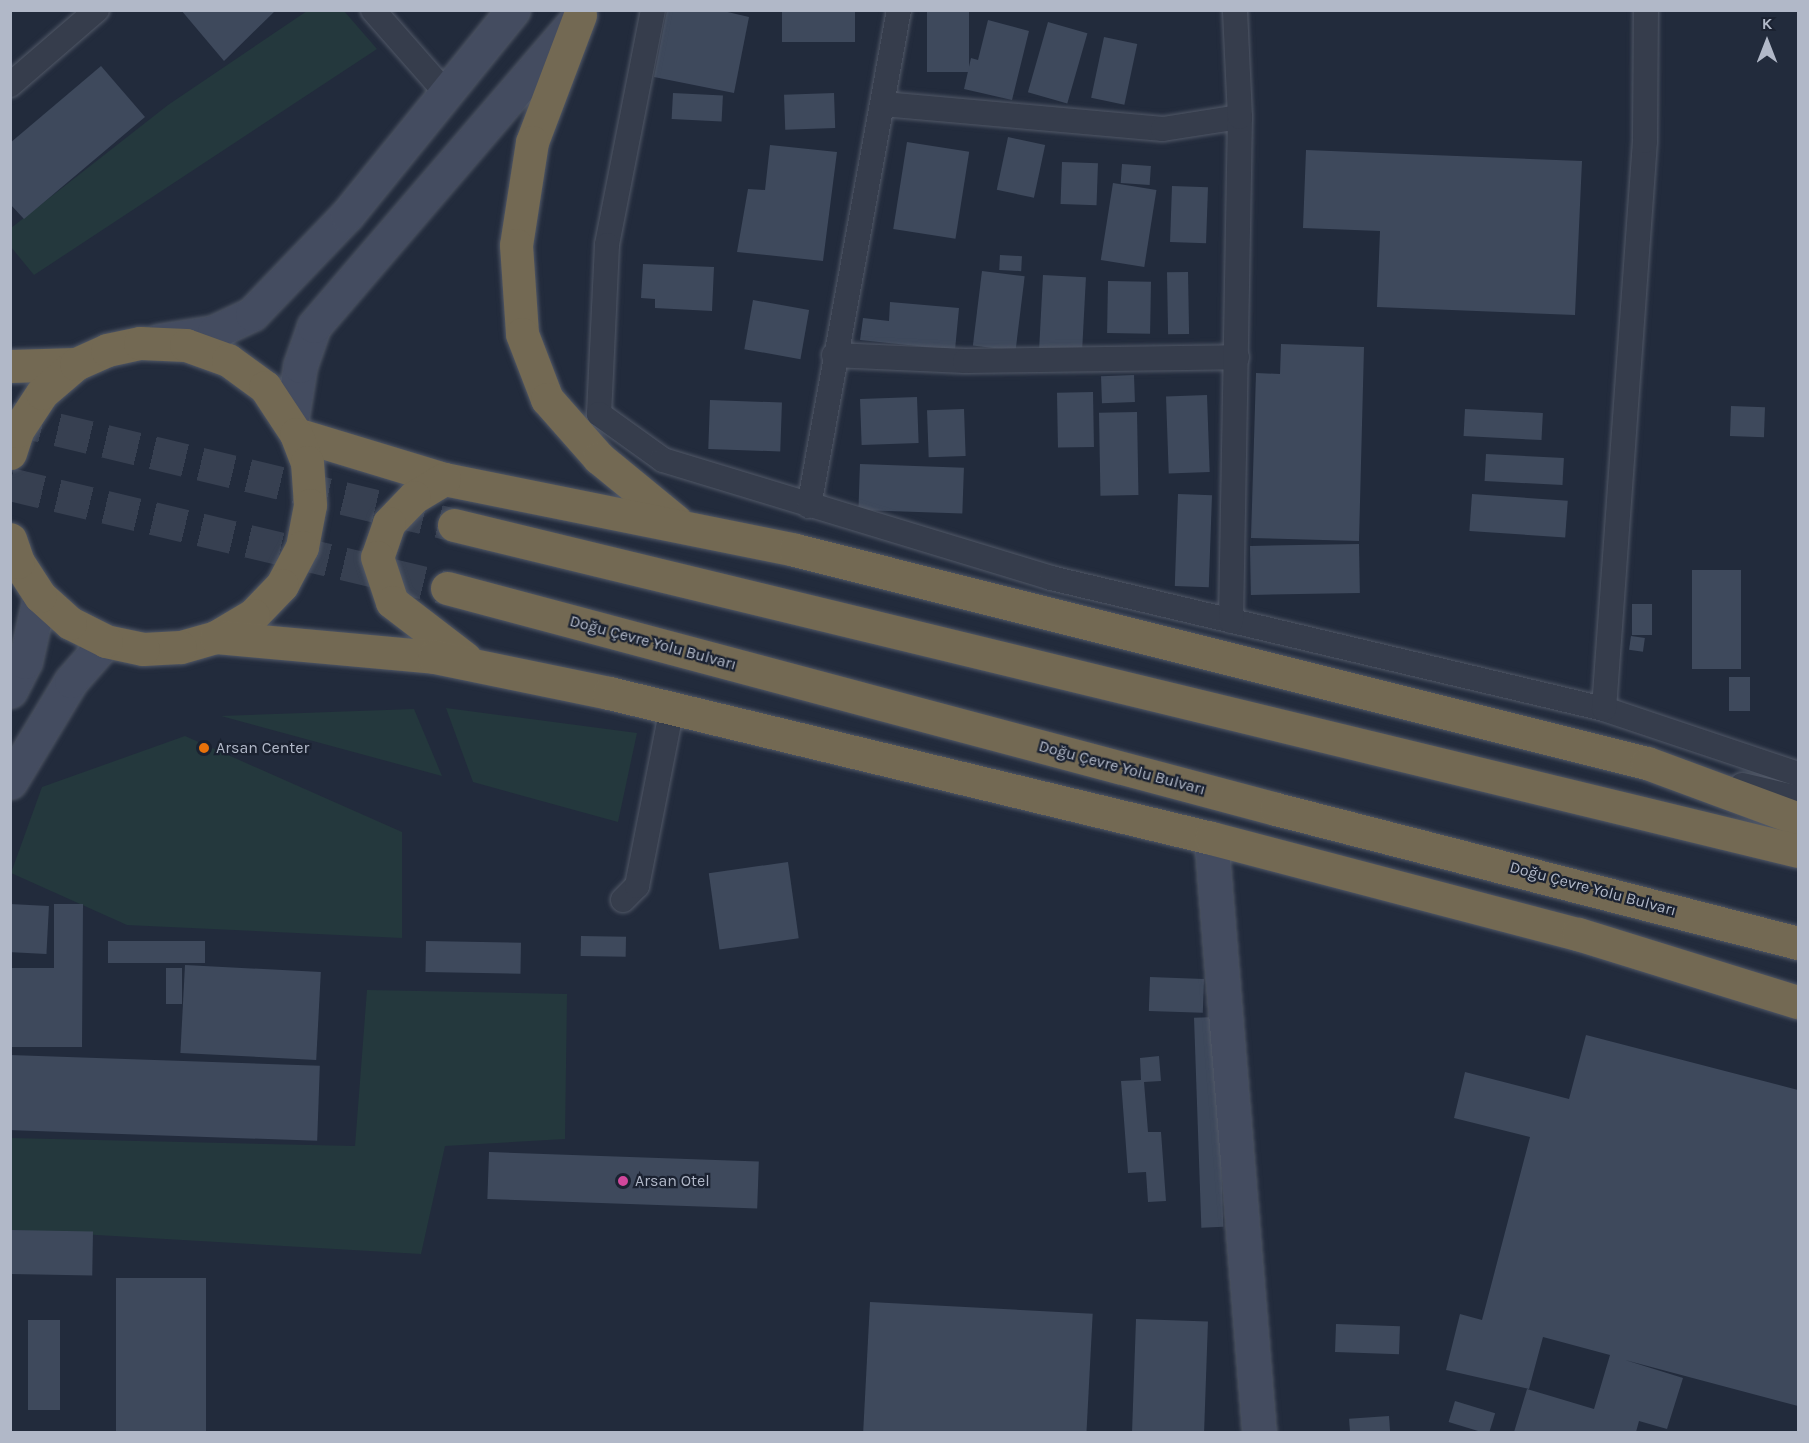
<!DOCTYPE html>
<meta charset="utf-8">
<style>
body{margin:0}
#map{position:relative;width:1809px;height:1443px;overflow:hidden;background:#222b3c;font-family:Karla,sans-serif}
div>[style]{position:absolute}
.green>*{inset:0;background:#24383d}
.building>*{inset:0;background:#3e495c;transform-origin:0 0}
.highway-tunnel>*{height:33px;margin-top:-16.5px;transform-origin:0;background:repeating-linear-gradient(90deg,#374051 0 33px,transparent 0 49px)}
.roads{filter:drop-shadow(0 0 2px #515867) drop-shadow(0 0 2px #515867)}
.street>*{height:24px;margin:-12px;padding:0 12px;transform-origin:12px;border-radius:12px;background:#363d4c}
.secondary>*{height:33px;margin:-16.5px;padding:0 16.5px;transform-origin:16.5px;border-radius:16.5px;background:#444c60}
.highway>*{height:33px;margin:-16.5px;padding:0 16.5px;transform-origin:16.5px;border-radius:16.5px;background:#736953}
.dots>*{width:16px;height:16px;translate:-50% -50%;box-sizing:border-box;border:3px solid #1b2231;border-radius:50%}
span{translate:-50% -50%;white-space:nowrap;text-align:center;line-height:1.15;-webkit-text-stroke:4.5px #1b2231;paint-order:stroke}
.street-label{font-size:16px;color:#b1b8c8}
.poi-label{font-size:16px;color:#b1b8c8}
.left{translate:0 -50%;text-align:left}
.frame{position:absolute;inset:0;border:12px solid #b1b8c8;pointer-events:none}
.north{position:absolute;left:1737px;top:12px;width:60px;height:60px;-webkit-text-stroke:4px #1b2231;paint-order:stroke;rotate:0deg;font-size:16px;font-weight:700;line-height:24px;text-align:center;color:#b1b8c8}
.north::after{content:'';display:block;margin:auto;width:21px;height:27px;background:#b1b8c8;clip-path:polygon(50% 0,100% 100%,50% 72%,0 100%)}
</style>
<div id="map">
<div class="green">
<div style="clip-path:polygon(307px 11px,344px 11px,377px 49px,34px 275px,11px 247px,11px 228px,168px 105px)"></div>
<div style="clip-path:polygon(446px 708px,637px 733px,618px 822px,473px 782px)"></div>
<div style="clip-path:polygon(414px 709px,442px 776px,221px 716px)"></div>
<div style="clip-path:polygon(185px 736px,402px 832px,402px 938px,127px 925px,11px 873px,42px 787px)"></div>
<div style="clip-path:polygon(367px 990px,567px 994px,565px 1139px,445px 1146px,421px 1254px,11px 1230px,11px 1138px,355px 1146px)"></div>
</div>
<div class="building">
<div style="clip-path:polygon(181px 10px,276px 10px,224px 61px)"></div>
<div style="clip-path:polygon(667px 10px,719px 10px,749px 17px,734px 93px,654px 77px)"></div>
<div style="left:782px;top:10px;width:73px;height:32px"></div>
<div style="left:927px;top:10px;width:42px;height:62px"></div>
<div style="clip-path:polygon(988px 20px,1029px 31px,1012px 100px,964px 89px,971px 58px,978px 60px)"></div>
<div style="left:1048px;top:22px;width:41px;height:73px;rotate:16deg"></div>
<div style="left:1104px;top:37px;width:34px;height:62px;rotate:12deg"></div>
<div style="clip-path:polygon(101px 66px,145px 117px,24px 219px,10px 204px,10px 143px)"></div>
<div style="left:673px;top:93px;width:50px;height:26px;rotate:3deg"></div>
<div style="left:834px;top:93px;width:35px;height:50px;rotate:88deg"></div>
<div style="left:1008px;top:137px;width:38px;height:54px;rotate:12deg"></div>
<div style="left:907px;top:142px;width:63px;height:88px;rotate:9deg"></div>
<div style="clip-path:polygon(770px 145px,837px 152px,823px 261px,737px 252px,748px 189px,765px 190px)"></div>
<div style="clip-path:polygon(1306px 150px,1582px 161px,1575px 315px,1377px 307px,1380px 231px,1303px 228px)"></div>
<div style="left:1062px;top:162px;width:36px;height:42px;rotate:2deg"></div>
<div style="left:1122px;top:164px;width:29px;height:19px;rotate:4deg"></div>
<div style="left:1113px;top:183px;width:44px;height:78px;rotate:9deg"></div>
<div style="left:1172px;top:186px;width:36px;height:56px;rotate:2deg"></div>
<div style="left:1000px;top:255px;width:22px;height:15px;rotate:3deg"></div>
<div style="clip-path:polygon(643px 264px,714px 267px,712px 311px,655px 308px,655px 299px,641px 298px)"></div>
<div style="left:982px;top:271px;width:43px;height:75px;rotate:7deg"></div>
<div style="left:1188px;top:272px;width:62px;height:21px;rotate:89deg"></div>
<div style="left:1043px;top:275px;width:43px;height:75px;rotate:3deg"></div>
<div style="left:1108px;top:281px;width:43px;height:52px;rotate:1deg"></div>
<div style="left:753px;top:300px;width:57px;height:50px;rotate:10deg"></div>
<div style="clip-path:polygon(890px 302px,959px 308px,955px 350px,860px 340px,863px 318px,889px 321px)"></div>
<div style="clip-path:polygon(1281px 344px,1364px 347px,1359px 541px,1251px 538px,1256px 373px,1280px 374px)"></div>
<div style="left:1134px;top:375px;width:27px;height:33px;rotate:88deg"></div>
<div style="left:1093px;top:392px;width:55px;height:36px;rotate:89deg"></div>
<div style="left:1207px;top:395px;width:77px;height:41px;rotate:88deg"></div>
<div style="left:917px;top:397px;width:46px;height:57px;rotate:88deg"></div>
<div style="left:710px;top:400px;width:72px;height:49px;rotate:2deg"></div>
<div style="left:1731px;top:406px;width:34px;height:30px;rotate:2deg"></div>
<div style="left:964px;top:409px;width:47px;height:37px;rotate:88deg"></div>
<div style="left:1465px;top:409px;width:78px;height:27px;rotate:3deg"></div>
<div style="left:1137px;top:412px;width:83px;height:38px;rotate:89deg"></div>
<div style="left:1486px;top:454px;width:78px;height:27px;rotate:3deg"></div>
<div style="left:860px;top:464px;width:104px;height:46px;rotate:2deg"></div>
<div style="left:1178px;top:494px;width:34px;height:92px;rotate:2deg"></div>
<div style="left:1472px;top:494px;width:96px;height:37px;rotate:4deg"></div>
<div style="left:1359px;top:544px;width:49px;height:109px;rotate:89deg"></div>
<div style="left:1692px;top:570px;width:49px;height:99px"></div>
<div style="left:1632px;top:604px;width:20px;height:31px"></div>
<div style="left:1631px;top:636px;width:14px;height:14px;rotate:8deg"></div>
<div style="left:1729px;top:677px;width:21px;height:34px"></div>
<div style="left:788px;top:862px;width:77px;height:80px;rotate:82deg"></div>
<div style="left:10px;top:904px;width:39px;height:48px;rotate:3deg"></div>
<div style="clip-path:polygon(54px 904px,83px 904px,82px 1047px,10px 1047px,10px 968px,54px 968px)"></div>
<div style="left:581px;top:936px;width:45px;height:20px;rotate:1deg"></div>
<div style="left:108px;top:941px;width:97px;height:22px"></div>
<div style="left:426px;top:941px;width:95px;height:31px;rotate:1deg"></div>
<div style="left:185px;top:965px;width:136px;height:88px;rotate:3deg"></div>
<div style="left:166px;top:968px;width:16px;height:36px"></div>
<div style="left:1150px;top:977px;width:54px;height:34px;rotate:2deg"></div>
<div style="left:1216px;top:1017px;width:210px;height:22px;rotate:88deg"></div>
<div style="clip-path:polygon(1586px 1035px,1798px 1090px,1798px 1406px,1625px 1360px,1683px 1378px,1667px 1429px,1639px 1421px,1636px 1432px,1514px 1432px,1527px 1389px,1594px 1409px,1610px 1355px,1543px 1337px,1529px 1389px,1446px 1370px,1460px 1314px,1482px 1320px,1530px 1137px,1454px 1118px,1465px 1072px,1569px 1099px)"></div>
<div style="left:10px;top:1055px;width:310px;height:75px;rotate:2deg"></div>
<div style="clip-path:polygon(1159px 1056px,1161px 1081px,1144px 1082px,1148px 1132px,1161px 1132px,1166px 1201px,1148px 1202px,1146px 1172px,1128px 1173px,1121px 1081px,1141px 1080px,1140px 1058px)"></div>
<div style="left:489px;top:1152px;width:270px;height:47px;rotate:2deg"></div>
<div style="left:11px;top:1230px;width:82px;height:44px;rotate:1deg"></div>
<div style="left:116px;top:1278px;width:90px;height:154px"></div>
<div style="left:870px;top:1302px;width:223px;height:130px;rotate:3deg"></div>
<div style="left:1136px;top:1319px;width:72px;height:113px;rotate:2deg"></div>
<div style="left:28px;top:1320px;width:32px;height:90px"></div>
<div style="left:1336px;top:1324px;width:64px;height:28px;rotate:2deg"></div>
<div style="left:1455px;top:1401px;width:42px;height:22px;rotate:17deg"></div>
<div style="left:1389px;top:1416px;width:16px;height:40px;rotate:86deg"></div>
</div>
<div class="highway-tunnel">
<div style="left:10px;top:418px;width:457px;rotate:13.5deg"></div>
<div style="left:10px;top:484px;width:449px;rotate:13.4deg"></div>
</div>
<div class="roads">
<div class="street">
<div style="left:373px;top:10px;width:111px;rotate:48.7deg"></div>
<div style="left:653px;top:10px;width:239px;rotate:101.1deg"></div>
<div style="left:607px;top:245px;width:169px;rotate:92.7deg"></div>
<div style="left:599px;top:414px;width:79px;rotate:35.7deg"></div>
<div style="left:663px;top:460px;width:406px;rotate:16.9deg"></div>
<div style="left:1051px;top:578px;width:568px;rotate:13.33deg"></div>
<div style="left:1604px;top:709px;width:205px;rotate:18.5deg"></div>
<div style="left:10px;top:85px;width:115px;rotate:-40.8deg"></div>
<div style="left:883px;top:104px;width:281px;rotate:5.1deg"></div>
<div style="left:1163px;top:129px;width:78px;rotate:-8.9deg"></div>
<div style="left:834px;top:355px;width:131px;rotate:2.6deg"></div>
<div style="left:965px;top:361px;width:272px;rotate:-0.8deg"></div>
<div style="left:809px;top:506px;width:504px;rotate:-79.72deg"></div>
<div style="left:1231px;top:621px;width:504px;rotate:-88.98deg"></div>
<div style="left:1240px;top:117px;width:107px;rotate:-92.7deg"></div>
<div style="left:1604px;top:709px;width:569px;rotate:-85.87deg"></div>
<div style="left:1645px;top:141px;width:131px;rotate:-89.6deg"></div>
<div style="left:1742px;top:785px;width:57px;rotate:13.1deg"></div>
<div style="left:623px;top:900px;width:20px;rotate:-45deg"></div>
<div style="left:637px;top:886px;width:181px;rotate:-78.9deg"></div>
</div>
<div class="secondary">
<div style="left:158px;top:341px;width:57px;rotate:-9.1deg"></div>
<div style="left:214px;top:332px;width:42px;rotate:-25.3deg"></div>
<div style="left:252px;top:314px;width:137px;rotate:-46.2deg"></div>
<div style="left:347px;top:215px;width:264px;rotate:-51deg"></div>
<div style="left:291px;top:423px;width:58px;rotate:-81deg"></div>
<div style="left:300px;top:366px;width:42px;rotate:-70.7deg"></div>
<div style="left:314px;top:326px;width:406px;rotate:-49.4deg"></div>
<div style="left:10px;top:691px;width:33px;rotate:-63deg"></div>
<div style="left:25px;top:662px;width:68px;rotate:-77.2deg"></div>
<div style="left:10px;top:782px;width:118px;rotate:-58.9deg"></div>
<div style="left:71px;top:681px;width:53px;rotate:-48.8deg"></div>
<div style="left:1211px;top:838px;width:596px;rotate:85.38deg"></div>
</div>
<div class="highway">
<div style="left:580px;top:15px;width:136px;rotate:110.7deg"></div>
<div style="left:532px;top:142px;width:104px;rotate:98.8deg"></div>
<div style="left:516px;top:245px;width:89px;rotate:86.1deg"></div>
<div style="left:522px;top:334px;width:70px;rotate:69deg"></div>
<div style="left:547px;top:399px;width:79px;rotate:48.6deg"></div>
<div style="left:599px;top:458px;width:99px;rotate:39.3deg"></div>
<div style="left:10px;top:366px;width:66px;rotate:-1.7deg"></div>
<div style="left:296px;top:434px;width:155px;rotate:16.9deg"></div>
<div style="left:444px;top:479px;width:358px;rotate:11.4deg"></div>
<div style="left:795px;top:550px;width:878px;rotate:14.04deg"></div>
<div style="left:1647px;top:763px;width:161px;rotate:20.3deg"></div>
<div style="left:10px;top:453px;width:23px;rotate:-72deg"></div>
<div style="left:17px;top:431px;width:45px;rotate:-56.7deg"></div>
<div style="left:42px;top:393px;width:45px;rotate:-40.5deg"></div>
<div style="left:76px;top:364px;width:34px;rotate:-24deg"></div>
<div style="left:107px;top:350px;width:34px;rotate:-12deg"></div>
<div style="left:140px;top:343px;width:46px;rotate:2.5deg"></div>
<div style="left:186px;top:345px;width:45px;rotate:19.7deg"></div>
<div style="left:228px;top:360px;width:46px;rotate:36.1deg"></div>
<div style="left:265px;top:387px;width:56px;rotate:56.6deg"></div>
<div style="left:296px;top:434px;width:30px;rotate:69deg"></div>
<div style="left:307px;top:462px;width:43px;rotate:86deg"></div>
<div style="left:310px;top:505px;width:43px;rotate:100.8deg"></div>
<div style="left:302px;top:547px;width:43px;rotate:117.8deg"></div>
<div style="left:282px;top:585px;width:42px;rotate:134deg"></div>
<div style="left:253px;top:615px;width:43px;rotate:149.3deg"></div>
<div style="left:216px;top:637px;width:37px;rotate:164deg"></div>
<div style="left:180px;top:647px;width:37px;rotate:177deg"></div>
<div style="left:143px;top:649px;width:38px;rotate:-168deg"></div>
<div style="left:106px;top:641px;width:40px;rotate:-153.4deg"></div>
<div style="left:70px;top:623px;width:40px;rotate:-138deg"></div>
<div style="left:40px;top:596px;width:40px;rotate:-122.9deg"></div>
<div style="left:18px;top:562px;width:24px;rotate:-109deg"></div>
<div style="left:444px;top:479px;width:35px;rotate:149deg"></div>
<div style="left:414px;top:497px;width:36px;rotate:134deg"></div>
<div style="left:389px;top:523px;width:36px;rotate:109deg"></div>
<div style="left:377px;top:557px;width:47px;rotate:71.6deg"></div>
<div style="left:392px;top:602px;width:92px;rotate:37.5deg"></div>
<div style="left:454px;top:525px;width:1383px;rotate:13.63deg"></div>
<div style="left:447px;top:588px;width:858px;rotate:14.93deg"></div>
<div style="left:1276px;top:809px;width:539px;rotate:14.4deg"></div>
<div style="left:216px;top:637px;width:219px;rotate:5.2deg"></div>
<div style="left:434px;top:657px;width:179px;rotate:11.6deg"></div>
<div style="left:609px;top:693px;width:619px;rotate:13.54deg"></div>
<div style="left:1211px;top:838px;width:379px;rotate:14.7deg"></div>
<div style="left:1578px;top:934px;width:230px;rotate:17.2deg"></div>
</div>
</div>
<div class="dots">
<div style="left:204px;top:748px;background:#e8710a"></div>
<div style="left:623px;top:1181px;background:#d1479c"></div>
</div>
<div class="street-label">
<span style="left:653px;top:643px;rotate:15deg">Doğu Çevre Yolu Bulvarı</span>
<span style="left:1122px;top:768px;rotate:15deg">Doğu Çevre Yolu Bulvarı</span>
<span style="left:1593px;top:889px;rotate:15deg">Doğu Çevre Yolu Bulvarı</span>
</div>
<div class="poi-label">
<span class="left" style="left:216px;top:748px">Arsan Center</span>
<span class="left" style="left:635px;top:1181px">Arsan Otel</span>
</div>
<div class="frame"></div>
<div class="north">K</div>
</div>
